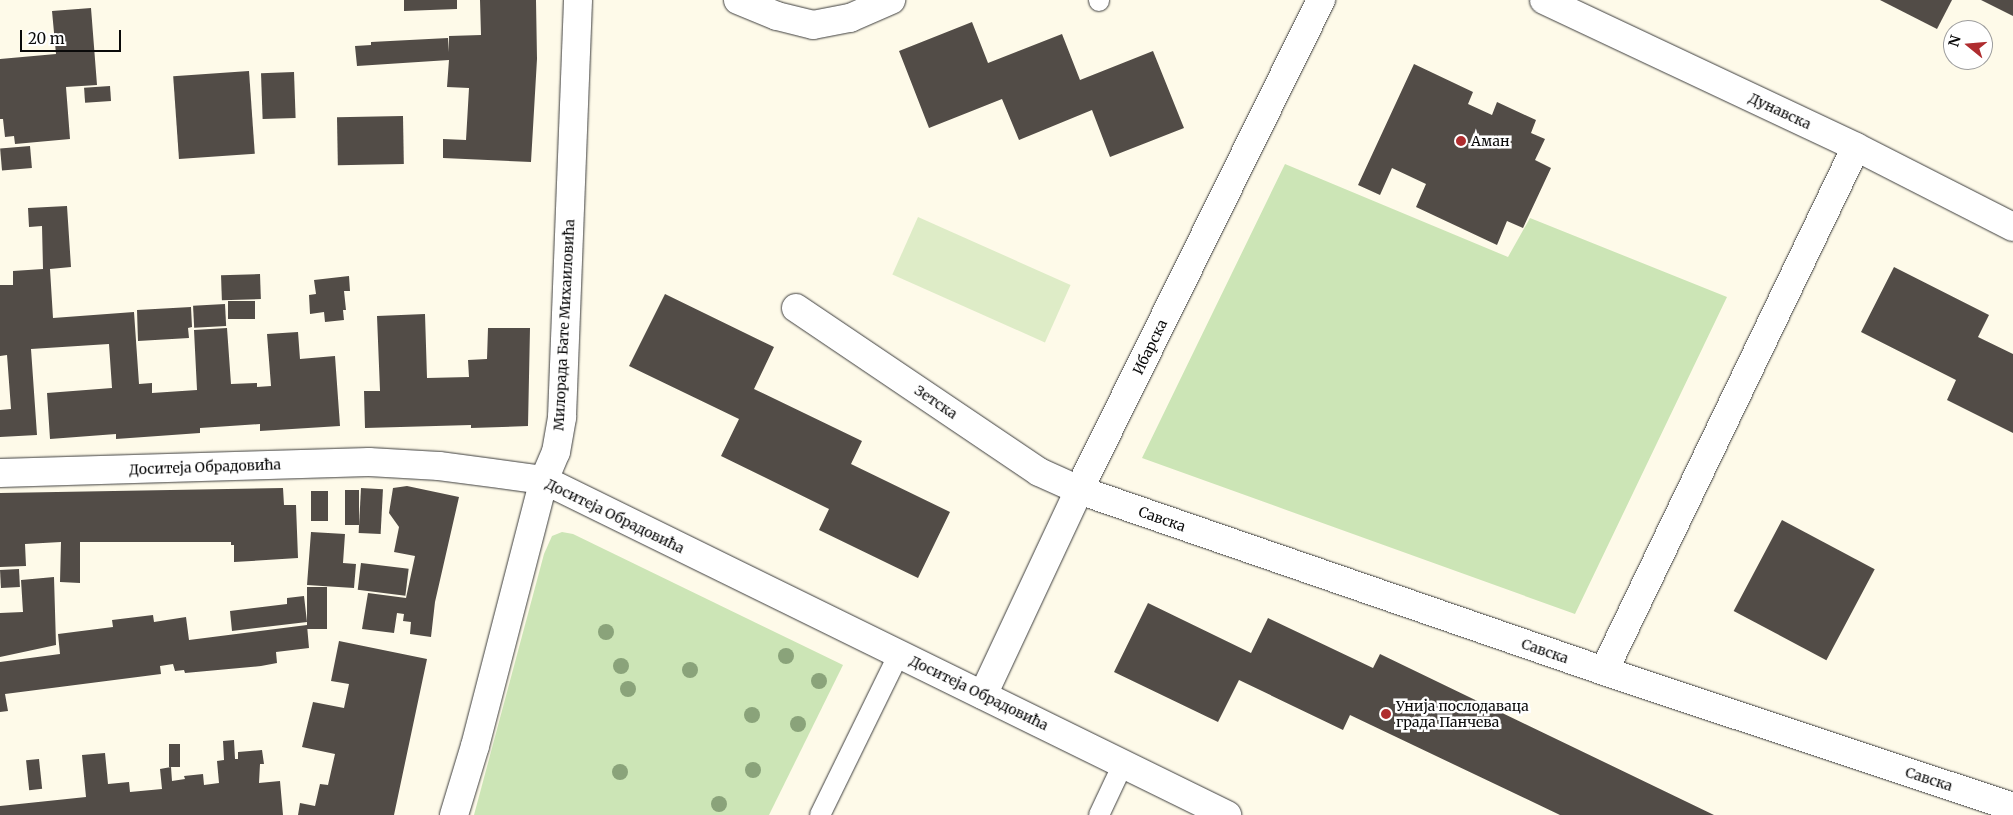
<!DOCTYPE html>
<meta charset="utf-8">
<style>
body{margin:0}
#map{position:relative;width:2013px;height:815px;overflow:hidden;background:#fefae9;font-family:Merriweather,serif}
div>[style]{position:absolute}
.green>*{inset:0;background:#cce5b6}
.pitch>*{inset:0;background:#deecc7;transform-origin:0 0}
.building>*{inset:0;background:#524c47;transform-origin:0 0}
.roads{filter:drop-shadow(0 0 1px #3d3d3d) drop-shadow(0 0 1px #3d3d3d)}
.lane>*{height:20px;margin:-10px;padding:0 10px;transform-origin:10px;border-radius:10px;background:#fff}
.street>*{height:28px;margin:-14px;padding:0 14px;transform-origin:14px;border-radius:14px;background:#fff}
.trees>*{width:16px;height:16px;margin:-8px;border-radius:50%;background:#8aa37a}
.dots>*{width:14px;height:14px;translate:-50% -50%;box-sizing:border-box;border:2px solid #fff;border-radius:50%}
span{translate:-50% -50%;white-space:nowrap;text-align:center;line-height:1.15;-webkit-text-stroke:5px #fff;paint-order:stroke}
.street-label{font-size:14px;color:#0a0a0a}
.poi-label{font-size:14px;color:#0a0a0a}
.left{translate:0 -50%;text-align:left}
.north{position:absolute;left:1943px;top:20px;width:50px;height:50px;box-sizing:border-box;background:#fff;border:1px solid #9d9d9d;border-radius:50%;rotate:287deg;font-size:14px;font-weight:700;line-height:20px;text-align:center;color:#0a0a0a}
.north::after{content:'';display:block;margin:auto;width:18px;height:22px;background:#af2d2f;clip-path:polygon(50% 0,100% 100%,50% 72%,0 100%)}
.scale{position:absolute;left:20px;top:30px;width:101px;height:22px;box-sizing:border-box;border:2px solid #0a0a0a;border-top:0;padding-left:6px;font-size:15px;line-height:18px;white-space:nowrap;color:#0a0a0a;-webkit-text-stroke:4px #fff;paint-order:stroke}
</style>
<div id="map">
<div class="green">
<div style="clip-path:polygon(1285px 164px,1508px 257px,1530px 218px,1727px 297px,1575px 614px,1142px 458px)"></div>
<div style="clip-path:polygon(562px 532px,573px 534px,843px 665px,769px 815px,474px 815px,544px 554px,552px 536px)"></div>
</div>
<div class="pitch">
<div style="left:918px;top:217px;width:167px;height:63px;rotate:24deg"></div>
</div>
<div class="building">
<div style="clip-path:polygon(404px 0,457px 0,457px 9px,404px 11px)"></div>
<div style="clip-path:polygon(480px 0,536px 0,537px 59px,531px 162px,443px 158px,443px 139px,466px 140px,469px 88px,447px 87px,449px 60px,357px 66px,355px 46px,371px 45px,371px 42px,448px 38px,449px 52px,449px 36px,481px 35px)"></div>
<div style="clip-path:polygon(1880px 0,1952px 0,1937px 29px)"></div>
<div style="clip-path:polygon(1981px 0,2013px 0,2013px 16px)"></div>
<div style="clip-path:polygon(91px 8px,97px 85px,66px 87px,70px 139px,15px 144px,14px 136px,5px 137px,3px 119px,0 119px,0 59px,56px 54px,52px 11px)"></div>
<div style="clip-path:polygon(972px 22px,988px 63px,1062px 34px,1080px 80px,1153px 51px,1184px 128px,1110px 157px,1092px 110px,1019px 140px,1002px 99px,929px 128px,899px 51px)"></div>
<div style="clip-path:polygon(1414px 64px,1473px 92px,1468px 104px,1492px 115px,1497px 102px,1536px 120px,1531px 133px,1545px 139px,1535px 160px,1551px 168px,1523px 228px,1507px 221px,1497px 245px,1416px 207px,1426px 184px,1392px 168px,1380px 195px,1358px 185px)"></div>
<div style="left:249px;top:71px;width:83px;height:76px;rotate:86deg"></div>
<div style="left:294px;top:72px;width:46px;height:33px;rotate:88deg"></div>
<div style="left:110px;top:86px;width:15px;height:26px;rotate:86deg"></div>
<div style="left:403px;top:116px;width:48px;height:66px;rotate:89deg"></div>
<div style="left:30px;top:146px;width:22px;height:30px;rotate:85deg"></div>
<div style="clip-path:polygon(67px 206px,71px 267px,50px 269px,53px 318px,134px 312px,139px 384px,152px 383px,152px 393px,197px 390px,194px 330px,227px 328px,231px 384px,257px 383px,257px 387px,271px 386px,267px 334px,298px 332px,300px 359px,335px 356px,340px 426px,260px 431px,260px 424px,200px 428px,200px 433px,116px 439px,116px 434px,50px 439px,47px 393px,112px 388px,109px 344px,31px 349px,37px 435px,0 437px,0 410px,11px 409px,7px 355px,0 356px,0 285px,13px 285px,13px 271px,43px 269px,42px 226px,29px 227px,28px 208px)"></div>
<div style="clip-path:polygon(1894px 267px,1989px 315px,1978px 337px,2013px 354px,2013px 433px,1947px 400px,1956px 380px,1861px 332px)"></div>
<div style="left:260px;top:274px;width:25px;height:39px;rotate:88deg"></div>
<div style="clip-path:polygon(349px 276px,350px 291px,344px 291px,346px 310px,343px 310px,344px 320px,325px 322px,324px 312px,310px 314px,309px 295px,316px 294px,314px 280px)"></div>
<div style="clip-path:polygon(665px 294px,774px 347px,754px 389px,862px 441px,851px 464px,950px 512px,918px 578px,819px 530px,829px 509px,721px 456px,739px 419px,629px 366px)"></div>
<div style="left:255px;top:301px;width:18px;height:27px;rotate:90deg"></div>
<div style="left:225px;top:304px;width:22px;height:32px;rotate:87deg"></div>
<div style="clip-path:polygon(191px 307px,192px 327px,188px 328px,189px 338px,138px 341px,137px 310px)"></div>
<div style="clip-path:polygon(425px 314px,427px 378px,469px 377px,468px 360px,487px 359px,488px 328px,530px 328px,528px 426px,471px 428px,471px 425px,365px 428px,364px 391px,380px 391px,377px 316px)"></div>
<div style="clip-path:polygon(407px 486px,459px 497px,435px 602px,431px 637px,410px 634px,411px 622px,403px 621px,404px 614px,397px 613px,394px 633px,362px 629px,368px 593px,406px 598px,415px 556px,394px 552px,399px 527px,389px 513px,393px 488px)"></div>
<div style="clip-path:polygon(283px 488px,284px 505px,296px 505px,298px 558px,234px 562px,234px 545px,231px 545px,231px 542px,80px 542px,80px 583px,60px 582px,61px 542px,25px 544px,26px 566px,0 567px,0 493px)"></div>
<div style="left:361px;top:488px;width:22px;height:45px;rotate:3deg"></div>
<div style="left:345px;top:490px;width:14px;height:35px"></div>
<div style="left:311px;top:491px;width:17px;height:30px"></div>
<div style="left:1782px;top:520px;width:105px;height:103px;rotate:28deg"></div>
<div style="clip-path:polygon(311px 532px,345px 534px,343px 563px,356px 564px,354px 588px,307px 585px)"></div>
<div style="left:361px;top:563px;width:48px;height:27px;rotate:7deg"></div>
<div style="left:19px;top:569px;width:18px;height:19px;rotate:87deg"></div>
<div style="clip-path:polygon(54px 577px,56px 645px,0 657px,0 613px,23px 612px,21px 580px)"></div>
<div style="left:307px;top:587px;width:20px;height:42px"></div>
<div style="clip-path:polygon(304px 596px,307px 622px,232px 631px,230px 611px,287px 604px,287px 598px)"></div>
<div style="clip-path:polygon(1148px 603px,1251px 653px,1268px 618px,1373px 668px,1380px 654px,1714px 815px,1560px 815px,1350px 715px,1343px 730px,1239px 680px,1218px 722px,1114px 672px)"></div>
<div style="clip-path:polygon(153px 615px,154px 622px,186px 617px,189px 640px,307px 625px,309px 648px,276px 652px,277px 663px,261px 666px,185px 673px,184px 670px,175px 671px,173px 664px,160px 666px,161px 674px,5px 694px,8px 711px,0 712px,0 662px,60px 654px,58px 634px,113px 627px,112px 620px)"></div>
<div style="clip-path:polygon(339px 641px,427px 659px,394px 815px,298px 815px,300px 803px,315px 806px,320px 784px,328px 785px,335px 754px,302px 747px,313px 702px,344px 708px,349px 684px,331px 681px)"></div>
<div style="clip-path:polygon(234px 740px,235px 759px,238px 759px,238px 752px,262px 750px,264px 764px,260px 764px,259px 783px,280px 781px,283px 815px,0 815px,0 806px,86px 797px,82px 755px,105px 753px,108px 784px,129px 782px,130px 792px,162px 789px,160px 769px,171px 767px,172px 781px,185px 779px,184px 776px,203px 774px,204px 785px,219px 783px,217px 761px,224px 760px,223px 741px)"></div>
<div style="left:169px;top:744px;width:11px;height:23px"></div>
<div style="left:39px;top:759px;width:30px;height:13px;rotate:84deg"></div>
</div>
<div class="roads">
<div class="lane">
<div style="left:1099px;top:0;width:1px;rotate:90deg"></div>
<div style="left:820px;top:815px;width:179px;rotate:-63.9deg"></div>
<div style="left:1099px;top:815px;width:56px;rotate:-64.8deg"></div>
</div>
<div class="street">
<div style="left:738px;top:0;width:42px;rotate:22.3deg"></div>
<div style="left:777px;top:16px;width:37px;rotate:14deg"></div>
<div style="left:813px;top:25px;width:38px;rotate:-11deg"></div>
<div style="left:850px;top:18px;width:45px;rotate:-23.7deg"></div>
<div style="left:1544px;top:0;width:345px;rotate:25.2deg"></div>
<div style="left:1856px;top:147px;width:176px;rotate:27deg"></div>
<div style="left:796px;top:308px;width:293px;rotate:34deg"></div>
<div style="left:1039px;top:472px;width:44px;rotate:24.2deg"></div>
<div style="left:1079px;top:490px;width:555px;rotate:19.02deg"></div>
<div style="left:1604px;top:671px;width:431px;rotate:18.4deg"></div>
<div style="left:0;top:473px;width:369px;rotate:-1.7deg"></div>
<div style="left:369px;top:462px;width:70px;rotate:3.3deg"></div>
<div style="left:439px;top:466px;width:106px;rotate:7.6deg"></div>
<div style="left:544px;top:480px;width:761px;rotate:26.13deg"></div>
<div style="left:1604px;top:671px;width:581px;rotate:-64.32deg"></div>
<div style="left:983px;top:695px;width:226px;rotate:-64.9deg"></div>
<div style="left:1079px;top:490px;width:547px;rotate:-63.72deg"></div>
<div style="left:454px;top:815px;width:72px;rotate:-73.1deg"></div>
<div style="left:475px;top:746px;width:275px;rotate:-75.5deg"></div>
<div style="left:544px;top:480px;width:30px;rotate:-67deg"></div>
<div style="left:556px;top:452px;width:36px;rotate:-80deg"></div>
<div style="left:562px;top:417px;width:417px;rotate:-87.8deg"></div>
</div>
</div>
<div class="trees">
<div style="left:606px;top:632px"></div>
<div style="left:786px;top:656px"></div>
<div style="left:621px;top:666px"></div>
<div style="left:690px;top:670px"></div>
<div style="left:819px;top:681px"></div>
<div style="left:628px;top:689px"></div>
<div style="left:752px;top:715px"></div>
<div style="left:798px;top:724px"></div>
<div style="left:753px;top:770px"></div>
<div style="left:620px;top:772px"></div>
<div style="left:719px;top:804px"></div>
</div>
<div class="dots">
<div style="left:1461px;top:141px;background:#af2d2f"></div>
<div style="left:1386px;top:714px;background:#af2d2f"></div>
</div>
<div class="street-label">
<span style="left:1780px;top:111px;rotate:25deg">Дунавска</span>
<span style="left:564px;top:325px;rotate:-87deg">Милорада Бате Михаиловића</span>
<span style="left:1150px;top:347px;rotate:-64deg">Ибарска</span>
<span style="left:936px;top:402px;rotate:34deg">Зетска</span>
<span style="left:205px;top:467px;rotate:-2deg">Доситеја Обрадовића</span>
<span style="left:615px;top:516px;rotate:26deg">Доситеја Обрадовића</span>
<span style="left:1162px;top:519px;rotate:19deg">Савска</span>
<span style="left:1545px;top:651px;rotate:19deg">Савска</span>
<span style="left:979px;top:693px;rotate:26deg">Доситеја Обрадовића</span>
<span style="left:1929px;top:779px;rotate:18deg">Савска</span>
</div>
<div class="poi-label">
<span class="left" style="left:1471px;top:141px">Аман</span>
<span class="left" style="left:1396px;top:714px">Унија послодаваца<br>града Панчева</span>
</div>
<div class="north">N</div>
<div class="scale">20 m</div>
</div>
